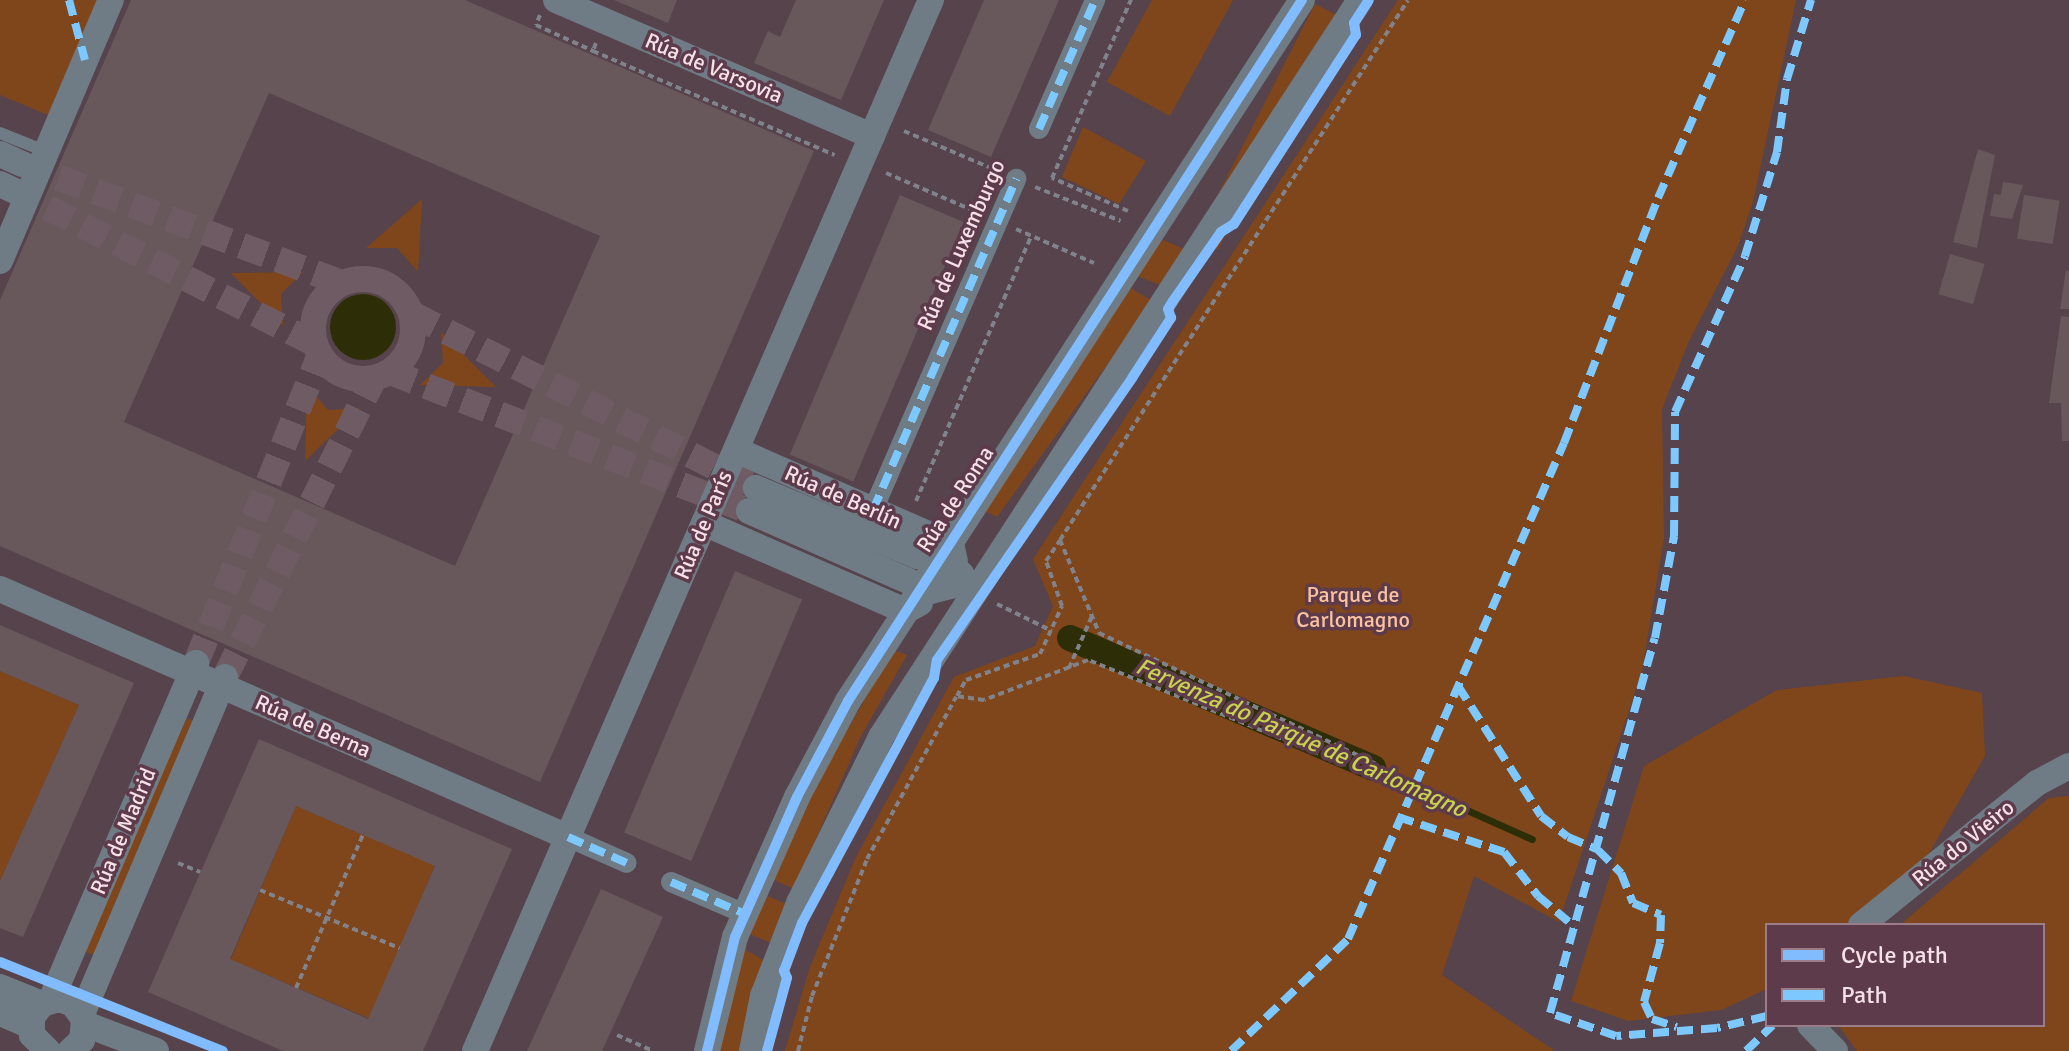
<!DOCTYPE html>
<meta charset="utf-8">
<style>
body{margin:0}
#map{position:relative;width:2069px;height:1051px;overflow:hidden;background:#56434b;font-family:Signika,sans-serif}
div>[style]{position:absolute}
.green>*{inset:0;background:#80461b;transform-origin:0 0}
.water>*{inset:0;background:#2d2e07}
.round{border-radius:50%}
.stream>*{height:7px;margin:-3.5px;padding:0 3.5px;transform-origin:3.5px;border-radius:3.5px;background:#2d2e07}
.canal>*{height:26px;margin:-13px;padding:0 13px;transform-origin:13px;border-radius:13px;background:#2d2e07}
.building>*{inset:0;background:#68585c;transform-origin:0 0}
.minor-tunnel>*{height:26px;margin-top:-13px;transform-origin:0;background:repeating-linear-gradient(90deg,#6e5b63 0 26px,transparent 0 39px)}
.minor-tunnel>.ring{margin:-13px;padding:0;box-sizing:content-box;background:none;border:26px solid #6e5b63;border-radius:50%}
.path>*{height:4px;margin-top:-2px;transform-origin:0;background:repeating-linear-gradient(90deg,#80838b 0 6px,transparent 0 10px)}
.service>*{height:12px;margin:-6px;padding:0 6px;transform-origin:6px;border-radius:6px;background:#6f7c86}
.pedestrian>*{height:20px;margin:-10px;padding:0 10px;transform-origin:10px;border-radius:10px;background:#6f7c86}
.minor>*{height:26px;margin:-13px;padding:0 13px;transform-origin:13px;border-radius:13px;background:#6f7c86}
.quiet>*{height:8px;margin-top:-4px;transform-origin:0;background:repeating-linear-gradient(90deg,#7dc8fe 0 16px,transparent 0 24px)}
.cycleway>*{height:10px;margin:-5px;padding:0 5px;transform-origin:5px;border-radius:5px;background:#80bcff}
span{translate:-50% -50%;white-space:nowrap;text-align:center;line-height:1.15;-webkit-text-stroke:7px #5e3b4a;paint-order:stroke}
.street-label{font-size:22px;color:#f6e0e8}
.park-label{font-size:22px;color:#f9c2a1}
.water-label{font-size:24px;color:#c8d24e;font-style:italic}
.legend{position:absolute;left:1765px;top:923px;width:280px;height:104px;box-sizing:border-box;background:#5e3b4a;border:2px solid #9b7d89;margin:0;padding:10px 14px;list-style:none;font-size:24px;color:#f6e0e8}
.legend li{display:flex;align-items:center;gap:16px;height:40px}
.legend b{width:40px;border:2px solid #9b7d89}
</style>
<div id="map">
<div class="green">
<div style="clip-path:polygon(0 0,103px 0,53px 117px,0 95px)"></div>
<div style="clip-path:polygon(1152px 0,1233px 0,1170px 116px,1107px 82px)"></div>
<div style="clip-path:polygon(1398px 0,1796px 0,1753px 202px,1738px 246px,1689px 341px,1662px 409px,1664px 538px,1642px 671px,1559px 922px,1474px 876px,1442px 975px,1555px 1051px,785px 1051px,810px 967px,856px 857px,954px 677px,1035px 646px,1053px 606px,1033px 559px)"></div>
<div style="left:1315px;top:4px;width:25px;height:263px;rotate:27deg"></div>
<div style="clip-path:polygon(1083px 127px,1146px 161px,1119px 204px,1062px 177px)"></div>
<div style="clip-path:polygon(422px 199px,418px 272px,397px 248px,366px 248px)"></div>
<div style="clip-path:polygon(1161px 239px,1184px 249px,1160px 285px,1137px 276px)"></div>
<div style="clip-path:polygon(303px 272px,281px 294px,283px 326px,231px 273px)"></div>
<div style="clip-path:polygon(1130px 288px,1153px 301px,997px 517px,985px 511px)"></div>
<div style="clip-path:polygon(441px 332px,496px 387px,420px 385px,443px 363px)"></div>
<div style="clip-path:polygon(307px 386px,328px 410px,360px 408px,305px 461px)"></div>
<div style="clip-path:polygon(893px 650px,907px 655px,861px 736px,794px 889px,772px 879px,812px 792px)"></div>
<div style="clip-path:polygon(0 671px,79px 705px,0 881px)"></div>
<div style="clip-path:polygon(1904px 676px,1982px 693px,1985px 756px,1927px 857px,1849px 925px,1767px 925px,1767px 989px,1721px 1010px,1628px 1021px,1571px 1001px,1644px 766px,1777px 690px)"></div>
<div style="clip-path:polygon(187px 718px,196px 722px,95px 955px,82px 951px)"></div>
<div style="clip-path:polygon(2069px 796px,2069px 1051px,1857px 1051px,1838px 1025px,2043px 1025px,2043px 925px,1900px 925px,2049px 798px)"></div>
<div style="left:296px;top:806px;width:151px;height:167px;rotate:23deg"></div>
<div style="left:763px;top:894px;width:26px;height:42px;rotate:23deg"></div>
<div style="clip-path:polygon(744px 949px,765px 961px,741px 1051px,716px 1051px)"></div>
</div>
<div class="water">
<div class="round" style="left:330px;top:294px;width:66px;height:66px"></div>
</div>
<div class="stream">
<div style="left:1373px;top:768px;width:174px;rotate:24.1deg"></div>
</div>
<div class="canal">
<div style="left:1070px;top:638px;width:330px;rotate:23.2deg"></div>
</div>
<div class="building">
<div style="clip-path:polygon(evenodd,131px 0,465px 0,814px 151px,540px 782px,0 546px,0 300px,131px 0,269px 93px,600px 236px,455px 566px,124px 422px,269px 93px)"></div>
<div style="clip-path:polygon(614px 0,677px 0,668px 23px)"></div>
<div style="clip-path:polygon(796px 0,884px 0,841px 100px,754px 63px,768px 31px,780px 37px)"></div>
<div style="clip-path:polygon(984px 0,1059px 0,991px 157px,928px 130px)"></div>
<div style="clip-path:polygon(1978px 149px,1995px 155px,1977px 248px,1953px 242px)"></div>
<div style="clip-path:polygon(2003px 182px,2023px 185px,2012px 219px,1990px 216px,1994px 194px,2001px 195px)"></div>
<div style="left:900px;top:195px;width:69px;height:282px;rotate:23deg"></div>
<div style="left:2024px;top:195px;width:36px;height:44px;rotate:9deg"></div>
<div style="left:1950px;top:254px;width:36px;height:42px;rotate:16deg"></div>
<div style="clip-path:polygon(2066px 270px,2069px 271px,2069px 309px,2060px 309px)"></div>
<div style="clip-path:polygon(2061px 316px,2069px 317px,2069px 441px,2062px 441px,2061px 403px,2049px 403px)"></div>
<div style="left:735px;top:571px;width:73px;height:284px;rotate:23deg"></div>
<div style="clip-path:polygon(0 625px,134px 683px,23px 937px,0 928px,0 881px,79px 705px,0 671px)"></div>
<div style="clip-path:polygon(evenodd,259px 739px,512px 849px,423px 1051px,283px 1051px,148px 992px,259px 739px,296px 806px,435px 866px,368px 1019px,230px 959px,296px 806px)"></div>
<div style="clip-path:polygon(601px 889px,663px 917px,602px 1051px,527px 1051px)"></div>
</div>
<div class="minor-tunnel">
<div style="left:22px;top:164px;width:341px;rotate:20.4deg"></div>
<div style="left:13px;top:190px;width:339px;rotate:27deg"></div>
<div class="ring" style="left:313px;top:279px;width:74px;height:74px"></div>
<div style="left:412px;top:314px;width:386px;rotate:26.8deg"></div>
<div style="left:390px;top:372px;width:385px;rotate:21.2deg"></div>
<div style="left:196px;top:663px;width:332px;rotate:-68.1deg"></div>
<div style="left:225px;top:677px;width:334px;rotate:-63.5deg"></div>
</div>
<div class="path">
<div style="left:540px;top:15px;width:11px;rotate:112deg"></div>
<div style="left:536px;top:25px;width:63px;rotate:24.5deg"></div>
<div style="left:596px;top:43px;width:9px;rotate:111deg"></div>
<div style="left:593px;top:51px;width:263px;rotate:23.3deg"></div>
<div style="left:904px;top:131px;width:102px;rotate:23.1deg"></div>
<div style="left:886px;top:173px;width:101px;rotate:23.3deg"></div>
<div style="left:1035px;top:187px;width:92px;rotate:21.6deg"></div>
<div style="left:1128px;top:211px;width:83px;rotate:-156.5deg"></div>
<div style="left:1052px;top:178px;width:195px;rotate:-66.1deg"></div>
<div style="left:1016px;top:229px;width:85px;rotate:23.6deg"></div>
<div style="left:916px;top:501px;width:289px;rotate:-66.5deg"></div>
<div style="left:1060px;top:540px;width:642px;rotate:-57.2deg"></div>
<div style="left:997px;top:604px;width:61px;rotate:26.1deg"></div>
<div style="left:1069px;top:668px;width:57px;rotate:-66.1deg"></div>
<div style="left:1374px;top:776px;width:309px;rotate:-157.9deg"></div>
<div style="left:1088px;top:660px;width:111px;rotate:159deg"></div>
<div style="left:984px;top:700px;width:27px;rotate:-172deg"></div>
<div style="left:957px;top:696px;width:18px;rotate:-61deg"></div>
<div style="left:966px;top:680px;width:78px;rotate:-19.4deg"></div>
<div style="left:1040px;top:654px;width:53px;rotate:-65.4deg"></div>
<div style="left:1062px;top:606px;width:48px;rotate:-109.6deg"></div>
<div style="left:1046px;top:561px;width:25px;rotate:-56deg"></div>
<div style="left:1060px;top:540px;width:101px;rotate:67.2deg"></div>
<div style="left:1099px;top:633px;width:309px;rotate:25.3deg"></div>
<div style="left:178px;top:863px;width:24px;rotate:22deg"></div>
<div style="left:260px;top:890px;width:151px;rotate:22.6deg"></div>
<div style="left:296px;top:988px;width:167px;rotate:-66.4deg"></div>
<div style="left:617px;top:1035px;width:39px;rotate:24deg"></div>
<div style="left:798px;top:1051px;width:57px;rotate:-75.7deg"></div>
<div style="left:812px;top:996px;width:148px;rotate:-68.1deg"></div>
<div style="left:867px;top:859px;width:185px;rotate:-61.2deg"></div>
</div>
<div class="service">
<div style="left:0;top:133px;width:48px;rotate:21.8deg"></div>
</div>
<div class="pedestrian">
<div style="left:1039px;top:129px;width:141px;rotate:-66.5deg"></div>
<div style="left:873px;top:510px;width:361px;rotate:-66.6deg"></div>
<div style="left:568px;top:837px;width:64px;rotate:23.8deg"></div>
<div style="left:671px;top:882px;width:81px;rotate:23.4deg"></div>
</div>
<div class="minor">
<div style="left:556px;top:0;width:344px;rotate:23.3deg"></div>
<div style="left:0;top:154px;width:24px;rotate:24deg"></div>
<div style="left:0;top:184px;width:14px;rotate:25deg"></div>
<div style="left:0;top:261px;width:284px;rotate:-67deg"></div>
<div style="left:736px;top:450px;width:235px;rotate:23.6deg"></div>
<div style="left:951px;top:544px;width:17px;rotate:77deg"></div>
<div style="left:749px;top:511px;width:199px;rotate:23.7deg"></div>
<div style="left:931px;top:591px;width:30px;rotate:-14deg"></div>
<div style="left:960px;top:584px;width:10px;rotate:-84deg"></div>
<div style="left:961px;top:574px;width:17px;rotate:-135deg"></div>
<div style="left:949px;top:562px;width:33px;rotate:-169deg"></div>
<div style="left:917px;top:556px;width:175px;rotate:-157.1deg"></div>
<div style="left:704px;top:523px;width:219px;rotate:23.6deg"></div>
<div style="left:905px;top:611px;width:17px;rotate:-28deg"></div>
<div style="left:0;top:589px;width:620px;rotate:23.59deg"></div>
<div style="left:1861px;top:925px;width:226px;rotate:-38.9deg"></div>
<div style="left:2037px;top:783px;width:36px;rotate:-28deg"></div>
<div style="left:0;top:987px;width:45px;rotate:22deg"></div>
<div style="left:51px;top:1000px;width:367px;rotate:-66.7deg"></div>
<div style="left:0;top:1013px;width:34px;rotate:23deg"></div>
<div style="left:82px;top:1014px;width:366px;rotate:-67deg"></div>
<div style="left:85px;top:1024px;width:76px;rotate:20.8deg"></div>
<div style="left:1810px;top:1025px;width:36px;rotate:46deg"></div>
<div style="left:48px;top:1051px;width:23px;rotate:-135deg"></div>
<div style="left:32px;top:1035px;width:18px;rotate:-90deg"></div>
<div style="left:32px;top:1017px;width:16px;rotate:-52deg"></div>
<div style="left:42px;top:1004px;width:17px;rotate:-17deg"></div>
<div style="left:58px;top:999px;width:15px;rotate:16deg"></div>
<div style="left:72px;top:1003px;width:20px;rotate:53deg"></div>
<div style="left:84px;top:1019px;width:21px;rotate:95deg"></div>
<div style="left:82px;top:1040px;width:16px;rotate:137deg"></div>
<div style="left:475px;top:1051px;width:1146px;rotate:-66.55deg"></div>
<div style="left:707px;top:1051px;width:117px;rotate:-76.2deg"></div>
<div style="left:735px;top:937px;width:153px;rotate:-66.1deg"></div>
<div style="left:797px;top:797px;width:109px;rotate:-62deg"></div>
<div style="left:848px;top:701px;width:835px;rotate:-57.07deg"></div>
<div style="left:752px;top:1051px;width:56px;rotate:-78.7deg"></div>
<div style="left:763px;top:996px;width:100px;rotate:-68.8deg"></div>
<div style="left:799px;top:903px;width:185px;rotate:-63.7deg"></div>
<div style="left:881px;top:737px;width:879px;rotate:-56.98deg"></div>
</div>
<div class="quiet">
<div style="left:69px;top:0;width:62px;rotate:75.1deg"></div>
<div style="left:1039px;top:129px;width:141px;rotate:-66.5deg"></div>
<div style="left:873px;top:510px;width:361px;rotate:-66.6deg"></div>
<div style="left:1458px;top:686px;width:154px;rotate:57.4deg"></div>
<div style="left:1541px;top:816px;width:34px;rotate:38deg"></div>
<div style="left:1568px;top:837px;width:33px;rotate:23deg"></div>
<div style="left:1598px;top:850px;width:33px;rotate:45deg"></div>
<div style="left:1621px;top:873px;width:32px;rotate:68deg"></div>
<div style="left:1633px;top:903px;width:30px;rotate:23deg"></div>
<div style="left:1661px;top:915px;width:28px;rotate:92deg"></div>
<div style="left:1660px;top:943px;width:61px;rotate:105.2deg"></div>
<div style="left:1644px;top:1002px;width:19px;rotate:65deg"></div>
<div style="left:1652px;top:1019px;width:26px;rotate:18deg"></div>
<div style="left:1398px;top:817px;width:112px;rotate:18.3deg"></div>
<div style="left:1504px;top:852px;width:56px;rotate:52.3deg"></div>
<div style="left:1538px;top:896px;width:48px;rotate:40deg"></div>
<div style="left:568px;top:837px;width:64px;rotate:23.8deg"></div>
<div style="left:671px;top:882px;width:81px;rotate:23.4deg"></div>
<div style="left:1767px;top:1016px;width:51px;rotate:166.5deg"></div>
<div style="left:1717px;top:1028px;width:101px;rotate:175.5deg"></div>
<div style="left:1616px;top:1036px;width:70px;rotate:-160.8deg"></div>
<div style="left:1550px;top:1013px;width:389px;rotate:-74.4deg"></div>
<div style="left:1655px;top:638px;width:104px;rotate:-79.4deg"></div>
<div style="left:1674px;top:536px;width:124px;rotate:-89.5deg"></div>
<div style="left:1675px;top:412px;width:171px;rotate:-65.8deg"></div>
<div style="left:1745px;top:256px;width:109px;rotate:-72.9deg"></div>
<div style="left:1777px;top:152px;width:74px;rotate:-82.2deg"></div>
<div style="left:1787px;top:79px;width:83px;rotate:-73.1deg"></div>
<div style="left:1231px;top:1051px;width:162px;rotate:-43.7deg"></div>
<div style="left:1348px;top:939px;width:541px;rotate:-66.47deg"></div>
<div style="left:1564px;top:443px;width:262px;rotate:-69deg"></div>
<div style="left:1658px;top:198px;width:216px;rotate:-66.3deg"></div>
<div style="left:1746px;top:1051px;width:37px;rotate:-44deg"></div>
</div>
<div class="cycleway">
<div style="left:0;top:962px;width:240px;rotate:21.8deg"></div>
<div style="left:707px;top:1051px;width:117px;rotate:-76.2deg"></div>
<div style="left:735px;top:937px;width:153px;rotate:-66.1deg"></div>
<div style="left:797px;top:797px;width:109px;rotate:-62deg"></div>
<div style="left:848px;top:701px;width:835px;rotate:-57.07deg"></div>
<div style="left:767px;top:1051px;width:76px;rotate:-74.7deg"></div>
<div style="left:787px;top:978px;width:8px;rotate:-113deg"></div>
<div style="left:784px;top:971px;width:51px;rotate:-69.4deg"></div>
<div style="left:802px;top:923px;width:278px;rotate:-61.7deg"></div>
<div style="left:934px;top:678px;width:18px;rotate:-81deg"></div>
<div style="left:937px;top:660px;width:343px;rotate:-55.3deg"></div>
<div style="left:1132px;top:378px;width:72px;rotate:-57deg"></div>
<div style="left:1171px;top:318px;width:9px;rotate:-108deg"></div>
<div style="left:1168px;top:309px;width:9px;rotate:-58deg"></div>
<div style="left:1173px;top:301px;width:84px;rotate:-55.2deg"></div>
<div style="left:1221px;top:232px;width:15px;rotate:-32deg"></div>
<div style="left:1234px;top:224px;width:225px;rotate:-57.2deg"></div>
<div style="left:1356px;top:35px;width:12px;rotate:-99deg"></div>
<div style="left:1354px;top:23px;width:27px;rotate:-57deg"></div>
</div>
<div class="street-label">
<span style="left:714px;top:68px;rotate:23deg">Rúa de Varsovia</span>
<span style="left:961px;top:245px;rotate:-66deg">Rúa de Luxemburgo</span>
<span style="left:843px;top:497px;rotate:24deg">Rúa de Berlín</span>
<span style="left:955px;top:499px;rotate:-57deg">Rúa de Roma</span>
<span style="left:703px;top:525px;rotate:-67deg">Rúa de París</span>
<span style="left:313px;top:726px;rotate:24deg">Rúa de Berna</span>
<span style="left:123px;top:831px;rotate:-67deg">Rúa de Madrid</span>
<span style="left:1963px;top:843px;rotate:-39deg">Rúa do Vieiro</span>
</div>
<div class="park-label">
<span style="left:1353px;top:607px">Parque de<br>Carlomagno</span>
</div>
<div class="water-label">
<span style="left:1301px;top:738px;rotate:24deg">Fervenza do Parque de Carlomagno</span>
</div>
<ul class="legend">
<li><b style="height:10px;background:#80bcff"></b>Cycle path</li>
<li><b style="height:10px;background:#7dc8fe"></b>Path</li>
</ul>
</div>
